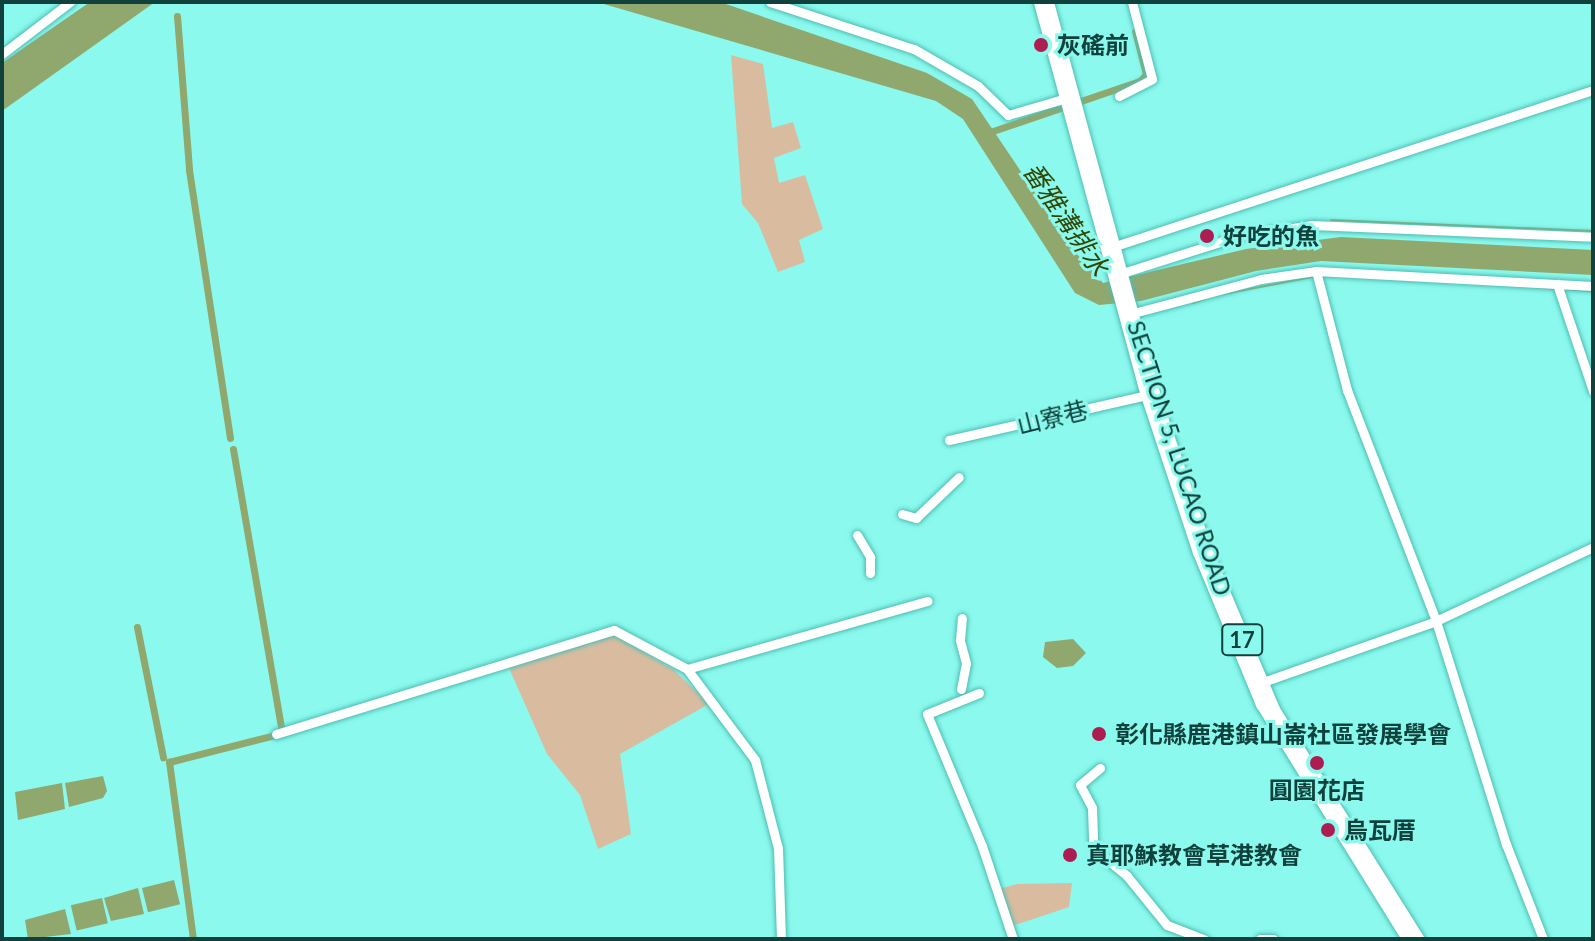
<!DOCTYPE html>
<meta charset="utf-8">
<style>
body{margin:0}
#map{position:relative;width:1595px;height:941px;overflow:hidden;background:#8bf9ed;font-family:Lato,"Noto Sans TC",sans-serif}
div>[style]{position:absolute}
.green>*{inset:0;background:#d9bca0}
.water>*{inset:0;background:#90a86e;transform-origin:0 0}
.stream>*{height:2px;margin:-1px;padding:0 1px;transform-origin:1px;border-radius:1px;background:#90a86e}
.canal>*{height:7px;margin:-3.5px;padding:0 3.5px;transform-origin:3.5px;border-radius:3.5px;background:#90a86e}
.roads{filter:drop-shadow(0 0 2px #4dbdb3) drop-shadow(0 0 2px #4dbdb3)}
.minor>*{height:9px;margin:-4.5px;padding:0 4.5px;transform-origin:4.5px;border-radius:4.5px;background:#fff}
.major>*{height:11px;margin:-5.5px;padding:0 5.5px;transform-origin:5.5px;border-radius:5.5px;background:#fff}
.dots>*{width:22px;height:22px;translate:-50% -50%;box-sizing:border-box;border:4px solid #8bf9ed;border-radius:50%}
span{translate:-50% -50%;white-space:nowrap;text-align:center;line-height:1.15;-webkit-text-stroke:6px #8bf9ed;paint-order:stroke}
.shield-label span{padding:2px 6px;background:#8bf9ed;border:2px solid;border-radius:6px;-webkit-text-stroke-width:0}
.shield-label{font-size:22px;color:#10413c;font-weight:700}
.poi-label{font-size:24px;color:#10413c;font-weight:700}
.left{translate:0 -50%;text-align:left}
.street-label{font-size:24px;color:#10413c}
.water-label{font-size:26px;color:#314602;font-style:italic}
.frame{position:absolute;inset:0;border:4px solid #10413c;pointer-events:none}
</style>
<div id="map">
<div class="green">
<div style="clip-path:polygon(731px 55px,763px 64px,772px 128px,793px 122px,801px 148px,774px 158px,779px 183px,805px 175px,823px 229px,799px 240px,805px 262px,778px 272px,758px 223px,742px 204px)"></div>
<div style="clip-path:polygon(610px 632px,674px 670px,709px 704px,620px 754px,631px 834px,598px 849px,580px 795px,547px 754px,509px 668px)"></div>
<div style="clip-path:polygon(1072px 883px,1069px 907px,1009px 927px,999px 889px,1017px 884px)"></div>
</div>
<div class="water">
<div style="clip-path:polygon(90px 2px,155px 2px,2px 111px,2px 63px)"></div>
<div style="clip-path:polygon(597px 2px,720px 2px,927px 73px,972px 99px,1076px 253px,1103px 283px,1246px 249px,1341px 237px,1593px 250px,1593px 275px,1321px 261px,1256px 271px,1141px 301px,1099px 305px,1075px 293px,963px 119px,936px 101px)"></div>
<div style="clip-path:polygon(1073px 639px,1086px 653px,1073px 666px,1057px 668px,1043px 657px,1045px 642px)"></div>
<div style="clip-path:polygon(103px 776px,107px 791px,103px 798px,69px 807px,65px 783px)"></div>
<div style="clip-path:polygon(62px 783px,65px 809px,18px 820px,15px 792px)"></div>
<div style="left:174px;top:880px;width:25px;height:33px;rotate:76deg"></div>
<div style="clip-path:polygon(138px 888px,144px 914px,111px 921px,104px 898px)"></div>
<div style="left:102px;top:898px;width:26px;height:32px;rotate:77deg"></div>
<div style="clip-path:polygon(65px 909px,71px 934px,28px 939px,25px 920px)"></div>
</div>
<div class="stream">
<div style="left:1331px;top:220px;width:262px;rotate:2.4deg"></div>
<div style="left:1534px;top:287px;width:22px;rotate:5deg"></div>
<div style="left:1562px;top:289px;width:31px;rotate:4deg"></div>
<div style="left:1213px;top:296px;width:102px;rotate:-10.8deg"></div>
<div style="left:1193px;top:303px;width:15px;rotate:-20deg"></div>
</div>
<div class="canal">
<div style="left:177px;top:16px;width:154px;rotate:85.5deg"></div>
<div style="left:189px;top:170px;width:271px;rotate:81.3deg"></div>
<div style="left:987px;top:133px;width:162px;rotate:-18.8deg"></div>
<div style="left:1140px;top:81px;width:9px;rotate:-49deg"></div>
<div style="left:1146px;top:74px;width:44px;rotate:-104.3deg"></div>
<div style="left:233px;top:449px;width:281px;rotate:80.2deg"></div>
<div style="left:137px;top:627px;width:133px;rotate:78.7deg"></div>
<div style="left:193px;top:939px;width:179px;rotate:-97.7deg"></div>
<div style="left:169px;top:762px;width:109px;rotate:-14.3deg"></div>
</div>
<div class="roads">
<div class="minor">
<div style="left:770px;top:2px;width:151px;rotate:18.1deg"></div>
<div style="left:914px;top:49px;width:74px;rotate:30deg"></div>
<div style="left:978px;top:86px;width:42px;rotate:44deg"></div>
<div style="left:1008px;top:115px;width:65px;rotate:-16.2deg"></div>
<div style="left:2px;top:54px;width:86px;rotate:-37.4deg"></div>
<div style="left:1119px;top:96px;width:37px;rotate:-27deg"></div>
<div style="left:1152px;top:79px;width:80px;rotate:-104.6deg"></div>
<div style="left:1112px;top:247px;width:506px;rotate:-18.08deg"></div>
<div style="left:1316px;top:271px;width:123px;rotate:75.4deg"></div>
<div style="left:1347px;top:390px;width:248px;rotate:68.9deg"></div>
<div style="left:1436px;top:621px;width:234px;rotate:72.6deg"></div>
<div style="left:1506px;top:844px;width:102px;rotate:68.7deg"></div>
<div style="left:1116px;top:275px;width:129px;rotate:-17.6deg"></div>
<div style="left:1239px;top:236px;width:74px;rotate:-8.6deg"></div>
<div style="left:1312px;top:225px;width:281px;rotate:2.4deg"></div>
<div style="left:1557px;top:284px;width:113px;rotate:71.4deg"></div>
<div style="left:1126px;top:315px;width:140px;rotate:-14.9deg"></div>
<div style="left:1261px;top:279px;width:56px;rotate:-8.3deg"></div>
<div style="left:1316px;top:271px;width:277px;rotate:3.1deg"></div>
<div style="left:949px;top:440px;width:207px;rotate:-12.8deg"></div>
<div style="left:902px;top:514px;width:15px;rotate:16deg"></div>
<div style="left:916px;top:518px;width:59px;rotate:-43.6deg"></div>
<div style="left:857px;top:535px;width:26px;rotate:59deg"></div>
<div style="left:870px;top:557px;width:16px;rotate:90deg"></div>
<div style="left:687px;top:669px;width:250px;rotate:-15.8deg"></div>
<div style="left:1260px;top:683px;width:187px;rotate:-19.4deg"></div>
<div style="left:1436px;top:621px;width:174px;rotate:-25.2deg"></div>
<div style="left:961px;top:689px;width:26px;rotate:-79deg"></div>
<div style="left:966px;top:663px;width:24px;rotate:-105deg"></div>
<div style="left:960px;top:640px;width:22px;rotate:-85deg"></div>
<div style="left:979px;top:693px;width:56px;rotate:158deg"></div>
<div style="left:927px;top:714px;width:143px;rotate:67.4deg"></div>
<div style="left:982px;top:846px;width:98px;rotate:71.6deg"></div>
<div style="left:276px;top:734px;width:354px;rotate:-17.1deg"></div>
<div style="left:614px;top:630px;width:83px;rotate:28.1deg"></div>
<div style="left:687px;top:669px;width:114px;rotate:53.2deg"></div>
<div style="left:755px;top:760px;width:91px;rotate:75.4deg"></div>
<div style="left:778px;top:848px;width:91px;rotate:88.1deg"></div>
<div style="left:1100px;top:768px;width:26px;rotate:140deg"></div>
<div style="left:1080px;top:785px;width:26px;rotate:62deg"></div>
<div style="left:1092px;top:808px;width:33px;rotate:88deg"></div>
<div style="left:1093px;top:841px;width:13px;rotate:63deg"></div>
<div style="left:1099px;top:853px;width:36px;rotate:39deg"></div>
<div style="left:1127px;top:876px;width:63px;rotate:50.8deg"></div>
<div style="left:1167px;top:925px;width:40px;rotate:21deg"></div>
<div style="left:1260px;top:939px;width:13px"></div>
</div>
<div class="major">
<div style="left:1039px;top:2px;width:407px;rotate:74.8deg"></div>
<div style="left:1146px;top:395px;width:165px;rotate:71.7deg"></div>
<div style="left:1198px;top:552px;width:165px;rotate:67.5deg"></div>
<div style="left:1261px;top:704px;width:277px;rotate:58.1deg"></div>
<div style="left:1048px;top:2px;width:405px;rotate:74.8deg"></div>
<div style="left:1154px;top:393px;width:170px;rotate:71.5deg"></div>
<div style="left:1208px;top:554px;width:168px;rotate:66.9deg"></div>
<div style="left:1274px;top:709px;width:272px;rotate:57.8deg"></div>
</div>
</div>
<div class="dots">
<div style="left:1041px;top:45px;background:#ae1d51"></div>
<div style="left:1207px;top:236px;background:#ae1d51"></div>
<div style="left:1099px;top:734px;background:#ae1d51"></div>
<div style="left:1317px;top:763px;background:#ae1d51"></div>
<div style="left:1328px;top:830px;background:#ae1d51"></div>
<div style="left:1070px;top:855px;background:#ae1d51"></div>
</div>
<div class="shield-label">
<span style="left:1242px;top:640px">17</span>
</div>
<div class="poi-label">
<span class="left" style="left:1057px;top:45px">灰磘前</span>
<span class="left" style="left:1223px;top:236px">好吃的魚</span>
<span class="left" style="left:1115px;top:734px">彰化縣鹿港鎮山崙社區發展學會</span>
<span style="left:1317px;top:790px">圓園花店</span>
<span class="left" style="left:1344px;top:830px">烏瓦厝</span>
<span class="left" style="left:1086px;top:855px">真耶穌教會草港教會</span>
</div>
<div class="street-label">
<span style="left:1052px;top:417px;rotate:-14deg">山寮巷</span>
<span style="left:1180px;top:458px;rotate:72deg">SECTION 5, LUCAO ROAD</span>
</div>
<div class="water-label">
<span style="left:1066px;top:219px;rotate:56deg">番雅溝排水</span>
</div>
<div class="frame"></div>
</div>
